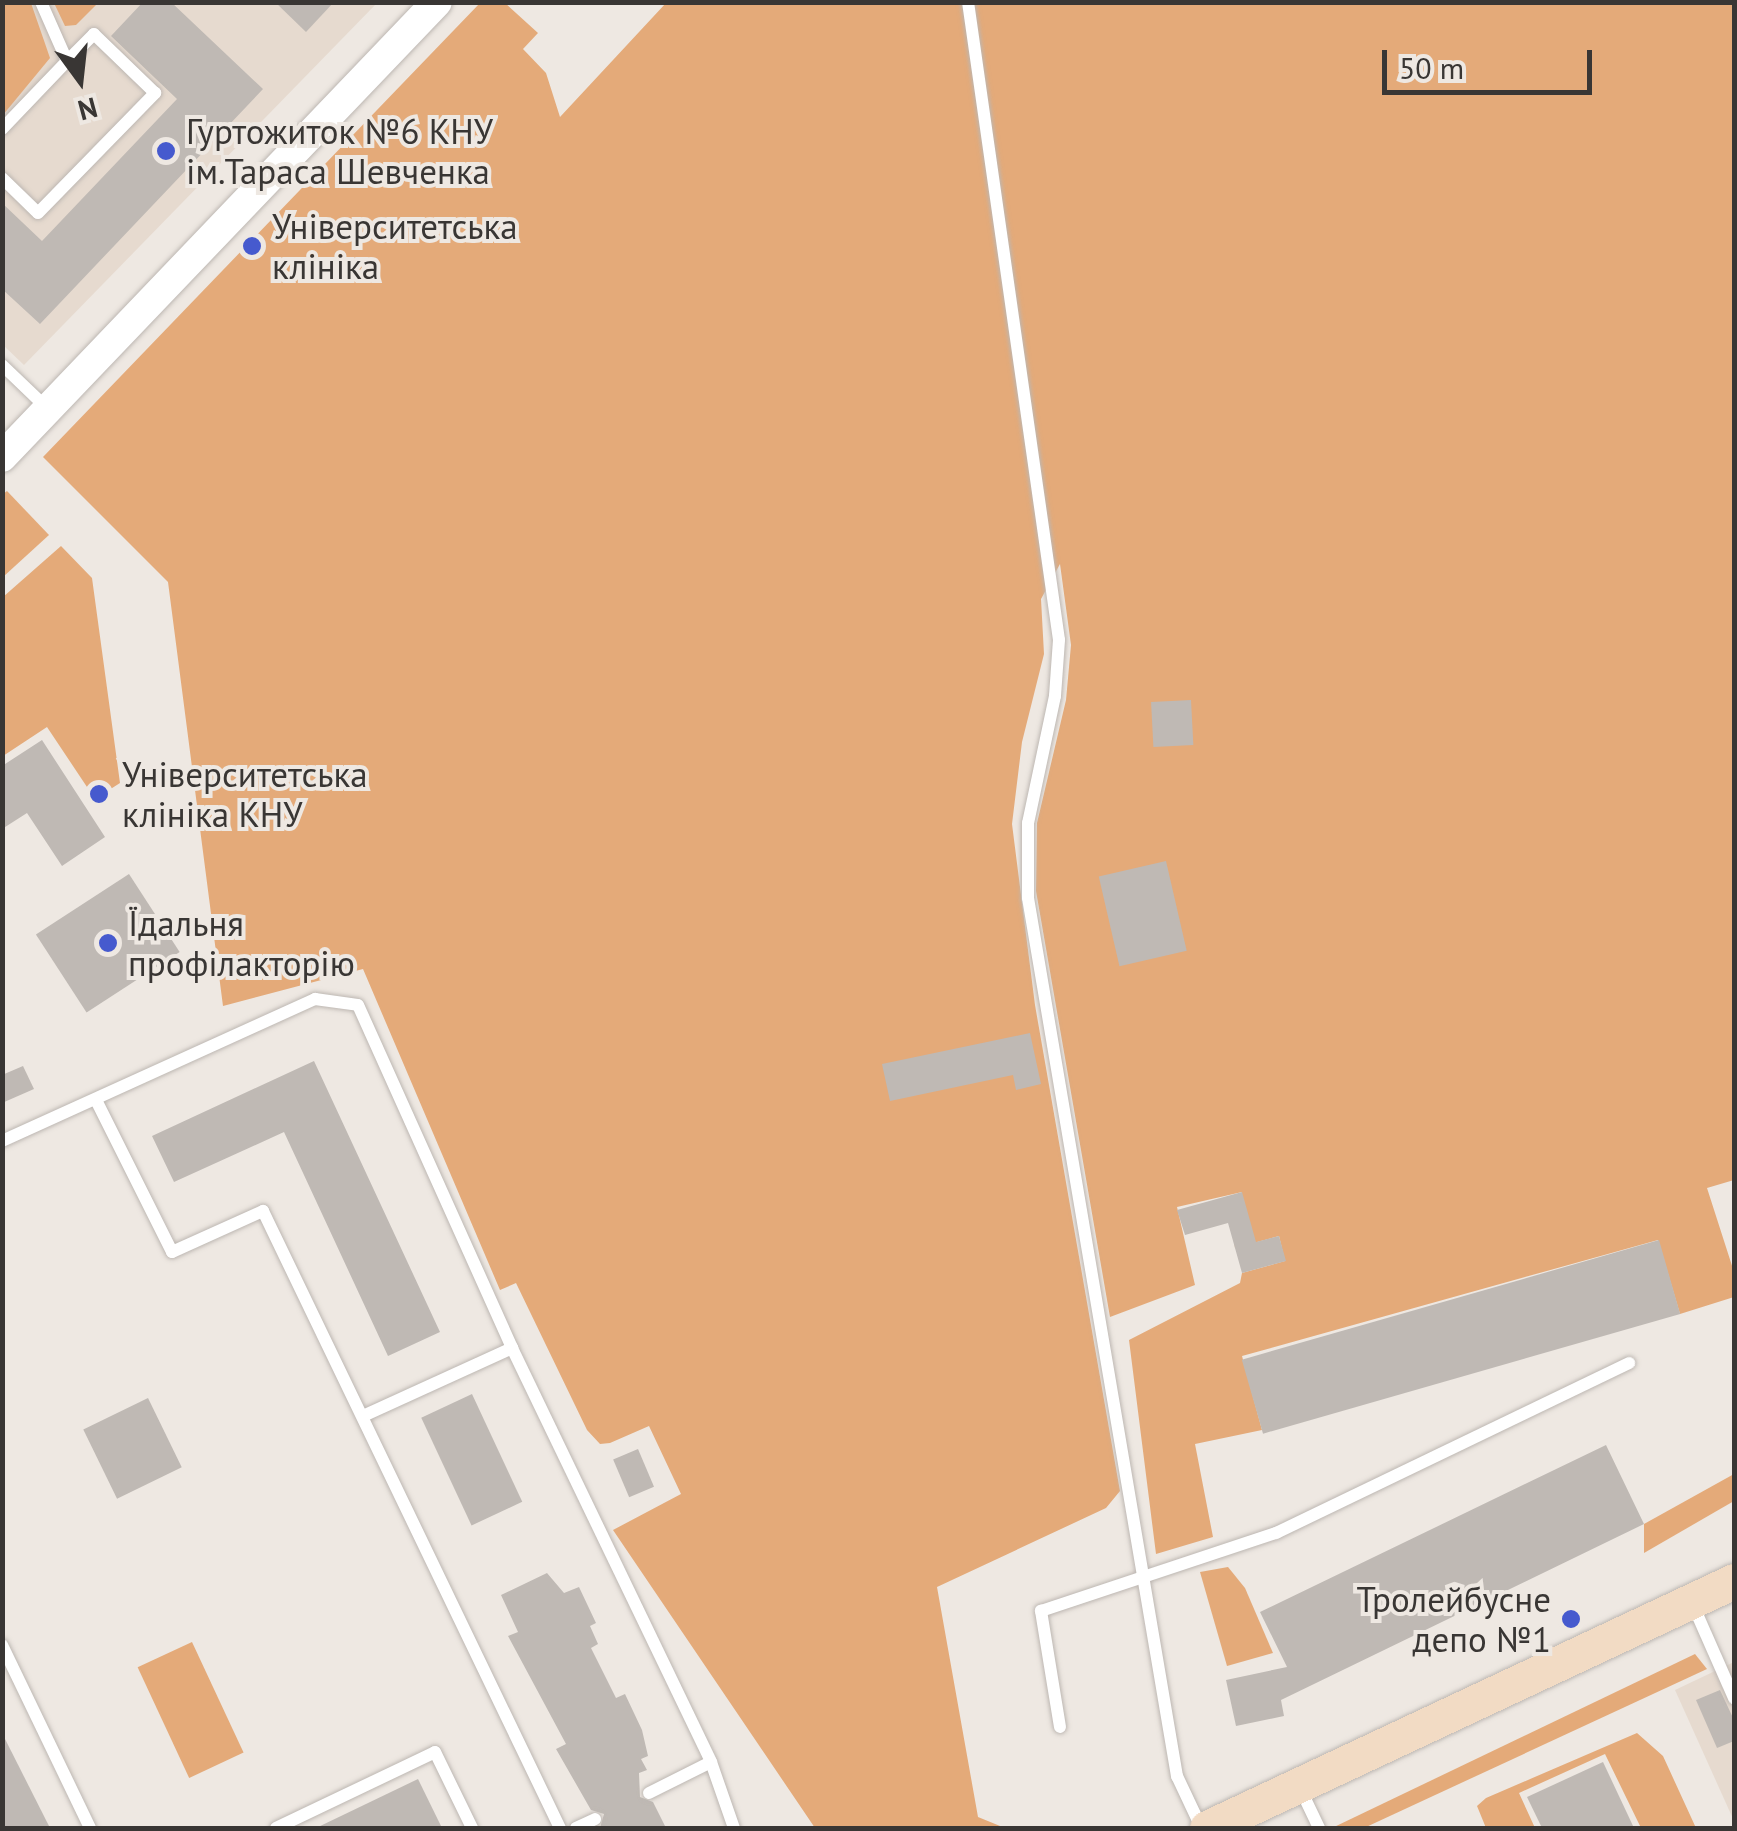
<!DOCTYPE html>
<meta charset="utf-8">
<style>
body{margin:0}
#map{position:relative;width:1737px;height:1831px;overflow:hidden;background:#eee8e2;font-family:"PT Sans",sans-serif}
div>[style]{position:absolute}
.built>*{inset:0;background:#e6dacf}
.green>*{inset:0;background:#e4aa79;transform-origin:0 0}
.building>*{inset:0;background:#bfb9b4;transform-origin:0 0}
.roads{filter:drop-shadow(0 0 2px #bdb7b2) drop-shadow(0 0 2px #bdb7b2)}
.service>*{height:12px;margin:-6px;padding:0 6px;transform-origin:6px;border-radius:6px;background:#fff}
.tertiary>*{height:30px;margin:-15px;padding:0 15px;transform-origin:15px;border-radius:15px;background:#fff}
.secondary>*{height:35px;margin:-17.5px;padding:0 17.5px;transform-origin:17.5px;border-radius:17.5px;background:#f2dbc4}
.dots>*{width:28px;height:28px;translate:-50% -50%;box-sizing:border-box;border:5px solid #eee8e2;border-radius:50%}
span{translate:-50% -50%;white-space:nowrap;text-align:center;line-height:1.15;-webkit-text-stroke:8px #eee8e2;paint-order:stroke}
.poi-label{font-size:35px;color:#393634}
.left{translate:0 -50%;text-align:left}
.right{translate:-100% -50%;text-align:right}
.frame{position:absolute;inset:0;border:5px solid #393634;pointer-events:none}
.north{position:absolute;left:30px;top:30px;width:100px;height:100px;-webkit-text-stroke:8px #eee8e2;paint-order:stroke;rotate:165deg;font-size:28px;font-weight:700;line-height:40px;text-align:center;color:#393634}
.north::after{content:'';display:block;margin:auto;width:35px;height:45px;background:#393634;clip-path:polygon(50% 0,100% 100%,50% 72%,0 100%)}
.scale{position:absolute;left:1382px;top:50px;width:210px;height:45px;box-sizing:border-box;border:5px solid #393634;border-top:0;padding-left:12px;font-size:30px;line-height:35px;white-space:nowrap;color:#393634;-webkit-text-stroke:8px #eee8e2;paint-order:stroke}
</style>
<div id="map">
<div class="built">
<div style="clip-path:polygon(2px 3px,377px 3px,24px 365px,3px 345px)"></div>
<div style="clip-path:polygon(1734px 1662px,1734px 1821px,1675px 1690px)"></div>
</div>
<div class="green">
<div style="clip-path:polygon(3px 2px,31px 3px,50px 58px,3px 115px)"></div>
<div style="clip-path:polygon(54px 3px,98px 3px,76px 25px,65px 26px)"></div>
<div style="clip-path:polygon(480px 3px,505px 3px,538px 33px,523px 49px,546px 73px,560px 117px,666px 3px,1734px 3px,1734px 1180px,1707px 1188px,1734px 1272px,1734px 1297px,1680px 1314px,1658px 1240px,1242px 1356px,1262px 1430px,1195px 1444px,1213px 1537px,1156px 1554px,1129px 1340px,1240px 1283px,1242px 1273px,1285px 1261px,1279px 1236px,1235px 1248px,1232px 1221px,1242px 1192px,1177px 1207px,1195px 1285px,1110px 1317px,1036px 891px,1037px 823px,1066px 700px,1071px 645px,1060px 564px,1041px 599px,1044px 654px,1022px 742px,1012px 824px,1035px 1005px,1120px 1491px,1106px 1508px,937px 1587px,978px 1817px,1005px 1828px,815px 1828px,613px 1530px,681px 1494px,649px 1426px,610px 1443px,600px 1444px,587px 1430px,516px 1283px,500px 1290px,363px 969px,223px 1006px,168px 582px,43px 457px)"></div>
<div style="clip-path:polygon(7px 491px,49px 535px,3px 577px,3px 494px)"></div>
<div style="clip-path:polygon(61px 546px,92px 578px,120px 783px,95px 799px,47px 727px,3px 756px,3px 597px)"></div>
<div style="clip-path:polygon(1734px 1474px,1734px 1501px,1644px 1553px,1644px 1524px)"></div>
<div style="clip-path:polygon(1228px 1567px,1245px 1588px,1273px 1653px,1227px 1666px,1200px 1572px)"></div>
<div style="left:192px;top:1642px;width:122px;height:60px;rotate:65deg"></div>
<div style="clip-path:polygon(1695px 1654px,1707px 1669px,1364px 1828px,1332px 1828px)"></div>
<div style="clip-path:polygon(1637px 1733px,1663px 1756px,1696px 1828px,1641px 1828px,1605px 1754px,1519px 1793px,1535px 1828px,1486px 1828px,1477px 1806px,1486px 1798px)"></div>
</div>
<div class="building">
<div style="clip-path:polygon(143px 2px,171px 2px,263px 89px,40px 324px,2px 289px,2px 203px,42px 241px,177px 99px,111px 36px)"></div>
<div style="clip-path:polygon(275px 2px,334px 2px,306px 32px)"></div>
<div style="left:1191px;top:700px;width:45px;height:40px;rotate:87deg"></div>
<div style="clip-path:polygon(42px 740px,105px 837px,62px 866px,27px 813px,2px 829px,2px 766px)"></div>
<div style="left:1166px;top:861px;width:92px;height:69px;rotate:77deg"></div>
<div style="left:129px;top:874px;width:93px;height:111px;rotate:57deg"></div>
<div style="clip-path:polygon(1030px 1033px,1041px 1084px,1016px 1090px,1013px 1075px,890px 1101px,882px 1064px)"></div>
<div style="clip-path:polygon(314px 1061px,440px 1332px,388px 1356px,284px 1132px,174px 1182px,152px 1136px)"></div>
<div style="clip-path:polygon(23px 1066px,34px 1089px,2px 1103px,2px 1075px)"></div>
<div style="clip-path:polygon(1242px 1192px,1256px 1242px,1279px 1236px,1286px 1261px,1242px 1273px,1228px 1223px,1185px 1235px,1177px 1210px)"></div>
<div style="left:1659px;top:1240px;width:77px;height:434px;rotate:74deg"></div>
<div style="left:472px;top:1394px;width:119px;height:56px;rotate:65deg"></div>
<div style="left:148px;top:1398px;width:77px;height:72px;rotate:64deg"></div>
<div style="clip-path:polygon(1606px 1445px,1644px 1524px,1281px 1700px,1284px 1716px,1236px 1726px,1226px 1680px,1287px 1667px,1260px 1612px)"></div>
<div style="left:638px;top:1449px;width:41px;height:27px;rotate:67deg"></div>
<div style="clip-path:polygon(547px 1573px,564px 1593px,579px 1587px,596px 1623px,590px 1626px,598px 1644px,591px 1648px,616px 1698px,625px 1694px,642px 1730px,648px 1756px,641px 1759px,647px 1770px,639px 1773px,640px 1797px,653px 1802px,666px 1828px,600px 1828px,604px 1814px,591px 1810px,556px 1749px,566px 1744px,508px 1636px,518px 1632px,501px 1595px)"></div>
<div style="clip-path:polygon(1720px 1690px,1734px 1720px,1734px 1741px,1717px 1748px,1696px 1700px)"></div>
<div style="clip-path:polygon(2px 1733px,50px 1828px,2px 1828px)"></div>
<div style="clip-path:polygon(1603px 1762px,1634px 1828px,1542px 1828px,1527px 1797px)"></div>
<div style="clip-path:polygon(418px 1779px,442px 1828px,316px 1828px)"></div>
</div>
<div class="roads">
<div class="service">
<div style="left:968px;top:2px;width:644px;rotate:81.88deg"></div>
<div style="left:1059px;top:640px;width:56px;rotate:94.1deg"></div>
<div style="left:1055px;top:696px;width:130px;rotate:102deg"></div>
<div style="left:1028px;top:823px;width:75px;rotate:90deg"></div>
<div style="left:1028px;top:898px;width:891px;rotate:80.37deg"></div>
<div style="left:1177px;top:1776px;width:56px;rotate:64.8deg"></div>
<div style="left:2px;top:129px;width:94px;rotate:-46.3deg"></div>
<div style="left:67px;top:61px;width:64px;rotate:-113.8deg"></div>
<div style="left:2px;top:178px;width:50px;rotate:44.2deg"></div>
<div style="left:38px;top:213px;width:168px;rotate:-45.7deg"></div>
<div style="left:155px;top:93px;width:85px;rotate:-136deg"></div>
<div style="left:94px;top:34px;width:38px;rotate:135deg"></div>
<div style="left:2px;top:365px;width:62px;rotate:43.7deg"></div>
<div style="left:96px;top:1100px;width:170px;rotate:63.4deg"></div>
<div style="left:172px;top:1252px;width:100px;rotate:-24.3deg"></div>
<div style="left:263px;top:1211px;width:685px;rotate:64.3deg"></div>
<div style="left:2px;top:1141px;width:344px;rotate:-24.4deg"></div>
<div style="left:315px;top:999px;width:43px;rotate:7.9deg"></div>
<div style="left:358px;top:1005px;width:376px;rotate:65.8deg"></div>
<div style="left:512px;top:1348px;width:459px;rotate:64.3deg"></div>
<div style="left:711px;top:1762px;width:70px;rotate:70.8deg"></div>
<div style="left:363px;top:1416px;width:164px;rotate:-24.5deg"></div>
<div style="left:1693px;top:1605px;width:102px;rotate:66.2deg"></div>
<div style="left:2px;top:1645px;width:203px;rotate:64.3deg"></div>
<div style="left:1060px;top:1727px;width:118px;rotate:-99.3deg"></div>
<div style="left:1041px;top:1611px;width:248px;rotate:-18.4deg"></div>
<div style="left:1276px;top:1533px;width:392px;rotate:-25.7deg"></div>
<div style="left:1299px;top:1786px;width:47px;rotate:64.5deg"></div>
<div style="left:649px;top:1793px;width:69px;rotate:-26.6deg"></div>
<div style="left:276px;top:1828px;width:176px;rotate:-25.5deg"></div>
<div style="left:435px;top:1752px;width:85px;rotate:64deg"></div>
<div style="left:576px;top:1828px;width:21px;rotate:-25deg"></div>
</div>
<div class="tertiary">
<div style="left:2px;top:457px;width:629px;rotate:-46.29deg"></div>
</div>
<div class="secondary">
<div style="left:1207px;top:1828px;width:582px;rotate:-25.11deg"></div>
</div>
</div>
<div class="dots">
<div style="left:166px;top:151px;background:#465ace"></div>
<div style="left:252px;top:246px;background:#465ace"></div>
<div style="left:99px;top:794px;background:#465ace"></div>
<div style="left:108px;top:943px;background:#465ace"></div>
<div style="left:1571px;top:1619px;background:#465ace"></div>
</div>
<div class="poi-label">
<span class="left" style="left:186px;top:151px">Гуртожиток №6 КНУ<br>ім.Тараса Шевченка</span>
<span class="left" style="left:272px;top:246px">Університетська<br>клініка</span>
<span class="left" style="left:122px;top:794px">Університетська<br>клініка КНУ</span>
<span class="left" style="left:128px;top:943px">Їдальня<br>профілакторію</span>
<span class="right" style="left:1551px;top:1619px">Тролейбусне<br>депо №1</span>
</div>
<div class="frame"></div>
<div class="north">N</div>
<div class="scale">50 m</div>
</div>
